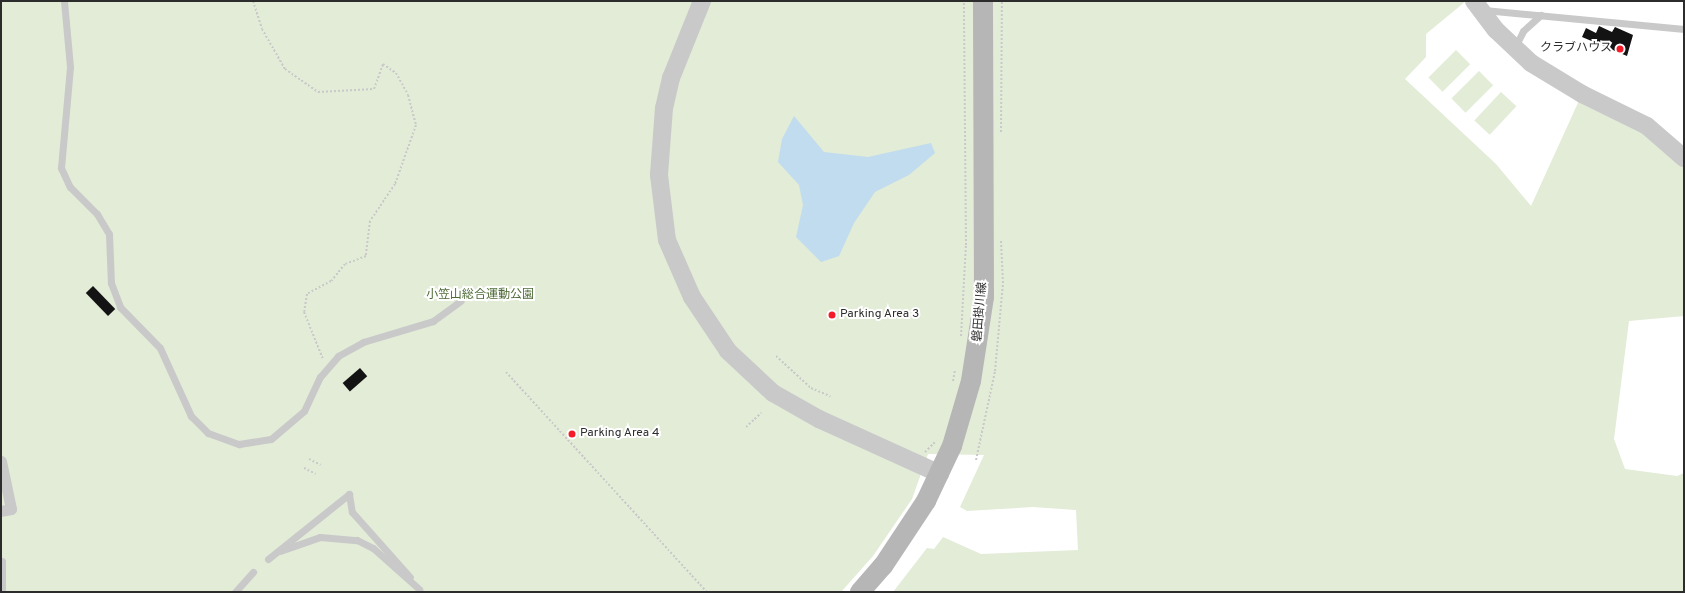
<!DOCTYPE html>
<meta charset="utf-8">
<style>
body{margin:0}
#map{position:relative;width:1685px;height:593px;overflow:hidden;background:#fff;font-family:Overpass,"Noto Sans JP",sans-serif}
div>[style]{position:absolute}
.green>*{inset:0;background:#e2ecd7;transform-origin:0 0}
.water>*{inset:0;background:#c1dcee}
.building>*{inset:0;background:#131313;transform-origin:0 0}
.path>*{height:2px;margin-top:-1px;transform-origin:0;background:repeating-linear-gradient(90deg,#c9c9c9 0 2px,transparent 0 4px)}
.service>*{height:7px;margin:-3.5px;padding:0 3.5px;transform-origin:3.5px;border-radius:3.5px;background:#c9c9c9}
.pedestrian>*{height:11px;margin:-5.5px;padding:0 5.5px;transform-origin:5.5px;border-radius:5.5px;background:#c9c9c9}
.tertiary>*{height:18px;margin:-9px;padding:0 9px;transform-origin:9px;border-radius:9px;background:#c9c9c9}
.secondary>*{height:20px;margin:-10px;padding:0 10px;transform-origin:10px;border-radius:10px;background:#b6b6b6}
.dots>*{width:11px;height:11px;translate:-50% -50%;box-sizing:border-box;border:2px solid #fff;border-radius:50%}
span{translate:-50% -50%;white-space:nowrap;text-align:center;line-height:1.15;-webkit-text-stroke:4px #fff;paint-order:stroke}
.poi-label{font-size:12px;color:#2c2c2c}
.right{translate:-100% -50%;text-align:right}
.left{translate:0 -50%;text-align:left}
.park-label{font-size:12px;color:#4e6b36}
.street-label{font-size:12px;color:#2c2c2c}
.frame{position:absolute;inset:0;border:2px solid #2c2c2c;pointer-events:none}
</style>
<div id="map">
<div class="green">
<div style="clip-path:polygon(1px 1px,1466px 1px,1426px 34px,1426px 57px,1405px 79px,1496px 164px,1531px 206px,1582px 94px,1667px 141px,1684px 165px,1684px 316px,1629px 321px,1614px 439px,1625px 469px,1677px 476px,1684px 473px,1684px 592px,893px 592px,927px 548px,934px 549px,943px 537px,981px 554px,1078px 550px,1076px 510px,1033px 507px,967px 511px,960px 507px,984px 455px,928px 454px,912px 499px,873px 556px,841px 592px,1px 592px)"></div>
<div style="left:1456px;top:50px;width:20px;height:39px;rotate:45deg"></div>
<div style="left:1479px;top:71px;width:20px;height:39px;rotate:45deg"></div>
<div style="left:1501px;top:92px;width:21px;height:39px;rotate:43deg"></div>
</div>
<div class="water">
<div style="clip-path:polygon(794px 116px,824px 152px,868px 157px,931px 143px,935px 153px,909px 175px,875px 192px,854px 223px,839px 256px,821px 262px,796px 237px,803px 205px,799px 185px,778px 162px,782px 139px)"></div>
</div>
<div class="building">
<div style="clip-path:polygon(1599px 26px,1612px 32px,1615px 27px,1633px 35px,1627px 56px,1582px 37px,1586px 28px,1596px 33px)"></div>
<div style="left:93px;top:286px;width:32px;height:10px;rotate:46deg"></div>
<div style="left:360px;top:368px;width:11px;height:23px;rotate:49deg"></div>
</div>
<div class="path">
<div style="left:253px;top:1px;width:29px;rotate:72deg"></div>
<div style="left:262px;top:29px;width:46px;rotate:60.1deg"></div>
<div style="left:285px;top:69px;width:40px;rotate:34.9deg"></div>
<div style="left:318px;top:92px;width:56px;rotate:-3.1deg"></div>
<div style="left:374px;top:89px;width:27px;rotate:-70deg"></div>
<div style="left:383px;top:64px;width:16px;rotate:35deg"></div>
<div style="left:396px;top:73px;width:25px;rotate:61deg"></div>
<div style="left:408px;top:95px;width:31px;rotate:75deg"></div>
<div style="left:416px;top:125px;width:63px;rotate:109.6deg"></div>
<div style="left:395px;top:184px;width:45px;rotate:124deg"></div>
<div style="left:370px;top:221px;width:35px;rotate:97deg"></div>
<div style="left:366px;top:256px;width:22px;rotate:159deg"></div>
<div style="left:345px;top:264px;width:22px;rotate:129deg"></div>
<div style="left:331px;top:281px;width:27px;rotate:152deg"></div>
<div style="left:307px;top:294px;width:18px;rotate:99deg"></div>
<div style="left:304px;top:312px;width:51px;rotate:68deg"></div>
<div style="left:1001px;top:132px;width:131px;rotate:-89.6deg"></div>
<div style="left:961px;top:336px;width:91px;rotate:-86.9deg"></div>
<div style="left:966px;top:245px;width:244px;rotate:-90.5deg"></div>
<div style="left:776px;top:356px;width:47px;rotate:42.4deg"></div>
<div style="left:811px;top:388px;width:21px;rotate:23deg"></div>
<div style="left:506px;top:372px;width:298px;rotate:47.6deg"></div>
<div style="left:953px;top:381px;width:11px;rotate:-80deg"></div>
<div style="left:746px;top:427px;width:21px;rotate:-43deg"></div>
<div style="left:925px;top:452px;width:16px;rotate:-45deg"></div>
<div style="left:309px;top:459px;width:13px;rotate:27deg"></div>
<div style="left:976px;top:460px;width:91px;rotate:-77.9deg"></div>
<div style="left:995px;top:371px;width:88px;rotate:-84.8deg"></div>
<div style="left:1003px;top:283px;width:43px;rotate:-92.7deg"></div>
<div style="left:304px;top:468px;width:13px;rotate:27deg"></div>
</div>
<div class="service">
<div style="left:64px;top:1px;width:66px;rotate:84.8deg"></div>
<div style="left:70px;top:67px;width:101px;rotate:95.1deg"></div>
<div style="left:61px;top:168px;width:21px;rotate:65deg"></div>
<div style="left:70px;top:187px;width:38px;rotate:45deg"></div>
<div style="left:97px;top:214px;width:23px;rotate:59deg"></div>
<div style="left:109px;top:234px;width:49px;rotate:87.7deg"></div>
<div style="left:111px;top:283px;width:26px;rotate:69deg"></div>
<div style="left:120px;top:307px;width:57px;rotate:45.7deg"></div>
<div style="left:160px;top:348px;width:75px;rotate:65.5deg"></div>
<div style="left:191px;top:416px;width:24px;rotate:45deg"></div>
<div style="left:208px;top:433px;width:33px;rotate:20deg"></div>
<div style="left:239px;top:444px;width:32px;rotate:-9deg"></div>
<div style="left:271px;top:439px;width:43px;rotate:-40.3deg"></div>
<div style="left:304px;top:411px;width:38px;rotate:-65deg"></div>
<div style="left:320px;top:377px;width:28px;rotate:-49deg"></div>
<div style="left:338px;top:356px;width:29px;rotate:-29deg"></div>
<div style="left:363px;top:342px;width:73px;rotate:-16.7deg"></div>
<div style="left:433px;top:321px;width:34px;rotate:-36deg"></div>
<div style="left:1484px;top:10px;width:201px;rotate:5.4deg"></div>
<div style="left:1515px;top:47px;width:18px;rotate:-63deg"></div>
<div style="left:1523px;top:31px;width:24px;rotate:-42deg"></div>
<div style="left:349px;top:494px;width:18px;rotate:81deg"></div>
<div style="left:352px;top:512px;width:87px;rotate:48.3deg"></div>
<div style="left:280px;top:551px;width:42px;rotate:-19.3deg"></div>
<div style="left:320px;top:537px;width:37px;rotate:5deg"></div>
<div style="left:357px;top:540px;width:18px;rotate:27deg"></div>
<div style="left:373px;top:548px;width:62px;rotate:41.7deg"></div>
<div style="left:268px;top:559px;width:104px;rotate:-38.7deg"></div>
<div style="left:2px;top:561px;width:31px;rotate:90deg"></div>
<div style="left:235px;top:592px;width:27px;rotate:-48deg"></div>
</div>
<div class="pedestrian">
<div style="left:1px;top:461px;width:49px;rotate:78.2deg"></div>
<div style="left:11px;top:509px;width:10px;rotate:169deg"></div>
</div>
<div class="tertiary">
<div style="left:702px;top:1px;width:83px;rotate:111.9deg"></div>
<div style="left:671px;top:78px;width:31px;rotate:103deg"></div>
<div style="left:664px;top:108px;width:67px;rotate:94.3deg"></div>
<div style="left:659px;top:175px;width:65px;rotate:83deg"></div>
<div style="left:667px;top:240px;width:62px;rotate:66.3deg"></div>
<div style="left:692px;top:297px;width:65px;rotate:56.3deg"></div>
<div style="left:728px;top:351px;width:62px;rotate:43deg"></div>
<div style="left:773px;top:393px;width:53px;rotate:29.5deg"></div>
<div style="left:819px;top:419px;width:133px;rotate:24.4deg"></div>
<div style="left:1474px;top:1px;width:36px;rotate:53deg"></div>
<div style="left:1496px;top:30px;width:48px;rotate:43.3deg"></div>
<div style="left:1531px;top:63px;width:60px;rotate:31.3deg"></div>
<div style="left:1582px;top:94px;width:72px;rotate:26.2deg"></div>
<div style="left:1647px;top:126px;width:49px;rotate:40.9deg"></div>
</div>
<div class="secondary">
<div style="left:860px;top:592px;width:35px;rotate:-49deg"></div>
<div style="left:883px;top:566px;width:78px;rotate:-56.5deg"></div>
<div style="left:926px;top:501px;width:61px;rotate:-64.7deg"></div>
<div style="left:952px;top:446px;width:68px;rotate:-73.7deg"></div>
<div style="left:971px;top:381px;width:85px;rotate:-81.2deg"></div>
<div style="left:984px;top:297px;width:296px;rotate:-90.2deg"></div>
</div>
<div class="dots">
<div style="left:1620px;top:49px;background:#f51c29"></div>
<div style="left:832px;top:315px;background:#f51c29"></div>
<div style="left:572px;top:434px;background:#f51c29"></div>
</div>
<div class="poi-label">
<span class="right" style="left:1612px;top:49px">クラブハウス</span>
<span class="left" style="left:840px;top:315px">Parking Area 3</span>
<span class="left" style="left:580px;top:434px">Parking Area 4</span>
</div>
<div class="park-label">
<span style="left:480px;top:296px">小笠山総合運動公園</span>
</div>
<div class="street-label">
<span style="left:981px;top:312px;rotate:-85deg">磐田掛川線</span>
</div>
<div class="frame"></div>
</div>
